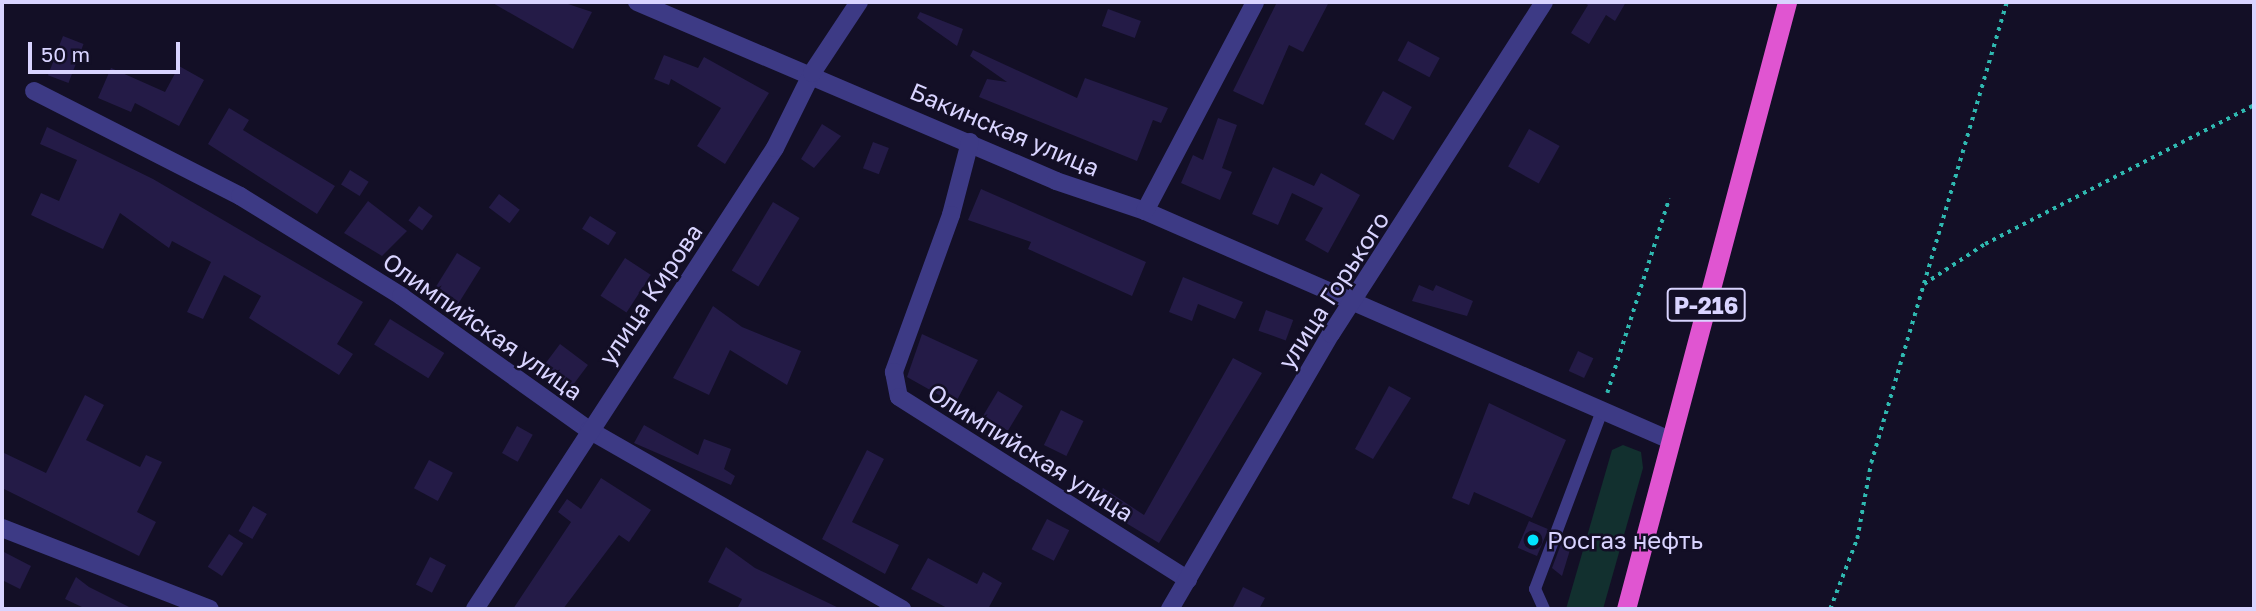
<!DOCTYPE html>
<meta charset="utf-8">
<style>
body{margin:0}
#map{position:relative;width:2256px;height:611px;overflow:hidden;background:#130f26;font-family:"Golos Text",sans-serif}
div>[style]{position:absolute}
.green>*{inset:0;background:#12302f}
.building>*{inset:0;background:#241b47;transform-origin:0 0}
.path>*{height:3.5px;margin-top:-1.75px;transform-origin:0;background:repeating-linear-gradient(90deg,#2fb8b0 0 3.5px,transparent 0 8.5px)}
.service>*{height:12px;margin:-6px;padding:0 6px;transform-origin:6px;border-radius:6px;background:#3d3a85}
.minor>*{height:18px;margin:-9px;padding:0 9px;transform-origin:9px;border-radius:9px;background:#3d3a85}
.trunk>*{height:19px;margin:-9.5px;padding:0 9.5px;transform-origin:9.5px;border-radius:9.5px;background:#e055d1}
.dots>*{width:19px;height:19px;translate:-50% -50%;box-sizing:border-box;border:4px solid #130f26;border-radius:50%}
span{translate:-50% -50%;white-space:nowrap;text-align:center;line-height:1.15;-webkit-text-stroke:5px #130f26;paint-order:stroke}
.shield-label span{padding:2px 5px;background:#130f26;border:2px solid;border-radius:5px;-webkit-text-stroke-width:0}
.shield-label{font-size:23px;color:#d9d4ff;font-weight:700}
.street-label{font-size:24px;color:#d9d4ff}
.poi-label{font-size:24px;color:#d9d4ff}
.left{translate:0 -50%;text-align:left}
.frame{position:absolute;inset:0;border:4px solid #d9d4ff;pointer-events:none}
.scale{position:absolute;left:28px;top:42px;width:152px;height:32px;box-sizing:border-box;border:4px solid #d9d4ff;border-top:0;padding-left:9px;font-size:21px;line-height:24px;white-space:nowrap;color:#d9d4ff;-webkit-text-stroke:5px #130f26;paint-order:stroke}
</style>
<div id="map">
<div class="green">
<div style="clip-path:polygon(1623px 445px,1641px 452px,1643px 468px,1603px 609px,1566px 609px,1612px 450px)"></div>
</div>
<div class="building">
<div style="clip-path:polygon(491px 2px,562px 2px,592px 12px,573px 49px)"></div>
<div style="clip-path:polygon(1277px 2px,1329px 2px,1303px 52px,1289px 45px,1263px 105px,1233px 91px)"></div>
<div style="clip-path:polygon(1582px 2px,1626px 2px,1615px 21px,1606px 15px,1589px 44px,1571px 33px,1588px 5px)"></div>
<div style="left:1108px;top:9px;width:35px;height:18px;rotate:20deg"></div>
<div style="clip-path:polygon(920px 12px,963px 29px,957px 46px,917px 18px)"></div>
<div style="left:63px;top:36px;width:22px;height:42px;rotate:21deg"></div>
<div style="left:1408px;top:41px;width:36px;height:22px;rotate:28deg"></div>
<div style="clip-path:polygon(973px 50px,1077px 98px,1085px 78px,1168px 108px,1161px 123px,1153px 120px,1137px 161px,979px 97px,987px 79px,1007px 82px,970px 56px)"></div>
<div style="clip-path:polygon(664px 55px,698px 68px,704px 57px,769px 93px,725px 164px,697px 146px,721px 108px,671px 79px,669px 85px,654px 79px)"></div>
<div style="clip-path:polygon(179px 66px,204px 80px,179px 126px,135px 103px,131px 112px,98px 98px,111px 68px,165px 92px)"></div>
<div style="left:1383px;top:91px;width:33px;height:38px;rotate:29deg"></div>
<div style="clip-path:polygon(229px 108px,249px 120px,243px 130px,335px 186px,317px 214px,208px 144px)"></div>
<div style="clip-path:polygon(1218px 118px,1237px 125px,1222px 168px,1232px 172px,1220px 200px,1181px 183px,1193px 155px,1203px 160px)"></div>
<div style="clip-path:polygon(822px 124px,841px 136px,814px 168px,801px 159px)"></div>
<div style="clip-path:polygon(47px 127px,153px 179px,363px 302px,337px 344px,353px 354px,339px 375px,249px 318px,261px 296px,224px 275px,203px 319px,187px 312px,211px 262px,172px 241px,169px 248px,120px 213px,103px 249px,31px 215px,41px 193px,59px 201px,77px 160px,40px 144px)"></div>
<div style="left:1529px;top:129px;width:35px;height:43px;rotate:29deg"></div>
<div style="left:873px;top:142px;width:17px;height:28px;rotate:21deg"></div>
<div style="clip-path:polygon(1273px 167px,1314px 186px,1321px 173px,1360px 195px,1328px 253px,1305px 240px,1323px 208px,1292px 193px,1278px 225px,1252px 214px)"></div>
<div style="left:350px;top:170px;width:22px;height:17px;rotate:32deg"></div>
<div style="clip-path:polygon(981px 189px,1146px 262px,1132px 296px,1028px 249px,1031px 242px,968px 220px)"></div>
<div style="left:499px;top:194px;width:26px;height:17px;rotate:37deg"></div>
<div style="clip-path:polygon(368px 201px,407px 231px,382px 256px,344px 233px)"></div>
<div style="left:773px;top:202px;width:31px;height:80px;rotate:31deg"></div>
<div style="left:419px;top:206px;width:17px;height:18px;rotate:36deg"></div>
<div style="left:590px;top:216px;width:31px;height:15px;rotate:32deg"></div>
<div style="left:457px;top:253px;width:28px;height:46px;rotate:32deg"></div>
<div style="left:625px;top:258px;width:31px;height:45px;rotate:33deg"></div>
<div style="clip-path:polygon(1183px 277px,1243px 302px,1235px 319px,1198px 304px,1192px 321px,1169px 312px)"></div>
<div style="clip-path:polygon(1419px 285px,1433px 291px,1436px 285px,1473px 301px,1467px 316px,1412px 301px)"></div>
<div style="clip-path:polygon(713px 306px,742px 327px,801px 351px,787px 385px,730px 350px,709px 395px,673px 378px)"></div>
<div style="left:1266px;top:310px;width:29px;height:22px;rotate:20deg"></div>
<div style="left:390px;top:319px;width:64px;height:30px;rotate:32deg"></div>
<div style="clip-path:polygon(922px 334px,978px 360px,955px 404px,907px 377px)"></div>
<div style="left:560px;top:344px;width:35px;height:29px;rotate:37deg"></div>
<div style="left:1578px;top:351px;width:17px;height:22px;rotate:25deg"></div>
<div style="clip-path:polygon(1233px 358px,1262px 373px,1159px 543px,1093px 503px,1103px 488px,1144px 515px)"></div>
<div style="clip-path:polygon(1389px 386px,1411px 398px,1373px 459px,1355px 449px)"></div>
<div style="left:998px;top:391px;width:29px;height:29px;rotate:31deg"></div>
<div style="clip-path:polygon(85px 395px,104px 405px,86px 440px,140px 467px,146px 455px,162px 462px,137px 512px,156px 522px,139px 556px,2px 488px,2px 452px,46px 473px)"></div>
<div style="clip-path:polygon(1489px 403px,1566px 440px,1532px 518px,1474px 492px,1469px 505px,1452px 498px)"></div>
<div style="left:1061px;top:410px;width:25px;height:39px;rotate:26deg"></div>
<div style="clip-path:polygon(644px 425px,698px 455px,704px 439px,731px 449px,724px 469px,735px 476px,731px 485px,634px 443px)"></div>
<div style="left:517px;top:426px;width:18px;height:31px;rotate:29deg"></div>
<div style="clip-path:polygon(867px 450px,884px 459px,852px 522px,899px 545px,885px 574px,822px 539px)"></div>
<div style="left:429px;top:460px;width:27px;height:32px;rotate:28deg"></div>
<div style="clip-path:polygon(601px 478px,651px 510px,629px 542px,619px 535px,563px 609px,513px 609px,571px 522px,558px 512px,567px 499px,581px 509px)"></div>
<div style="left:253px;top:506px;width:16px;height:29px;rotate:30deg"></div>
<div style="left:1047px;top:519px;width:25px;height:34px;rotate:27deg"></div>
<div style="left:1529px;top:521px;width:21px;height:29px;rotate:23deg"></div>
<div style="left:229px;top:534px;width:17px;height:39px;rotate:33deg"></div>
<div style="clip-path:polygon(1564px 536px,1573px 540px,1562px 576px,1552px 568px)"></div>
<div style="clip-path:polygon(726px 547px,755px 568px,841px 609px,737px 609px,742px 599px,708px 582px)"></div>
<div style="clip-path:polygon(2px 551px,31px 566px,20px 589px,2px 580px)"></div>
<div style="left:430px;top:557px;width:18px;height:31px;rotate:27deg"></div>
<div style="clip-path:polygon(928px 558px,977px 584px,983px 572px,1002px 583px,988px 609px,949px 609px,911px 589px)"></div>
<div style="clip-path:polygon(76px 577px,89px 587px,133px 609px,86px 609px,65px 599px)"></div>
<div style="clip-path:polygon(1243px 587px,1265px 598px,1259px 609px,1232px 609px)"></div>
</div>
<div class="path">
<div style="left:1924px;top:284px;width:73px;rotate:-33.3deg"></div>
<div style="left:1985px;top:244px;width:303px;rotate:-27.3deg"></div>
<div style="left:1607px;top:393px;width:204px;rotate:-72.3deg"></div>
<div style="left:1830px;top:609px;width:75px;rotate:-68.9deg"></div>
<div style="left:1857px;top:539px;width:77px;rotate:-79.6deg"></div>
<div style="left:1871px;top:463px;width:481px;rotate:-73.6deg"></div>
</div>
<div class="service">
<div style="left:1544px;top:609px;width:22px;rotate:-114deg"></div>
<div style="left:1535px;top:589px;width:188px;rotate:-69.4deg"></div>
</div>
<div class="minor">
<div style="left:637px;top:2px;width:456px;rotate:23.1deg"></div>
<div style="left:1056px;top:181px;width:94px;rotate:18.6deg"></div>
<div style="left:1145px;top:211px;width:573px;rotate:23.57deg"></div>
<div style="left:34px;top:91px;width:231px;rotate:27deg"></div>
<div style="left:240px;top:196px;width:190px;rotate:31.8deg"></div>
<div style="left:401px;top:296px;width:231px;rotate:35.5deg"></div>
<div style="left:589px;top:430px;width:361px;rotate:29.8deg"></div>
<div style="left:970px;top:142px;width:75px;rotate:104.6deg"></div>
<div style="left:951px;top:215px;width:167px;rotate:110deg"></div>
<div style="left:894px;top:372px;width:25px;rotate:79deg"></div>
<div style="left:899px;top:397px;width:342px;rotate:32.3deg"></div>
<div style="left:1145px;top:211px;width:236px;rotate:-62.2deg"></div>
<div style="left:2px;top:528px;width:223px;rotate:21.3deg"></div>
<div style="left:475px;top:609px;width:550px;rotate:-56.95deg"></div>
<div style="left:775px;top:148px;width:84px;rotate:-63.7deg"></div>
<div style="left:812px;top:73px;width:85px;rotate:-56.5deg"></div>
<div style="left:1170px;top:609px;width:319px;rotate:-59.7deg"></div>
<div style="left:1331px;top:334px;width:394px;rotate:-57.3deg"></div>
</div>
<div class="trunk">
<div style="left:1626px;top:609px;width:628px;rotate:-75.14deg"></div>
</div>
<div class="dots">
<div style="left:1533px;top:540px;background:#00e5ff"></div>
</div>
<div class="shield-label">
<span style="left:1706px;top:305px">Р-216</span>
</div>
<div class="street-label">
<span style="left:1005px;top:129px;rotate:23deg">Бакинская улица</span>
<span style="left:1333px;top:290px;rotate:-57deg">улица Горького</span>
<span style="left:650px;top:294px;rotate:-56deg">улица Кирова</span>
<span style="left:483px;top:326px;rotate:35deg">Олимпийская улица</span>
<span style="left:1031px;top:452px;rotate:32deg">Олимпийская улица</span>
</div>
<div class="poi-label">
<span class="left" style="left:1547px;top:540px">Росгаз нефть</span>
</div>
<div class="frame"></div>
<div class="scale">50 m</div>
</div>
